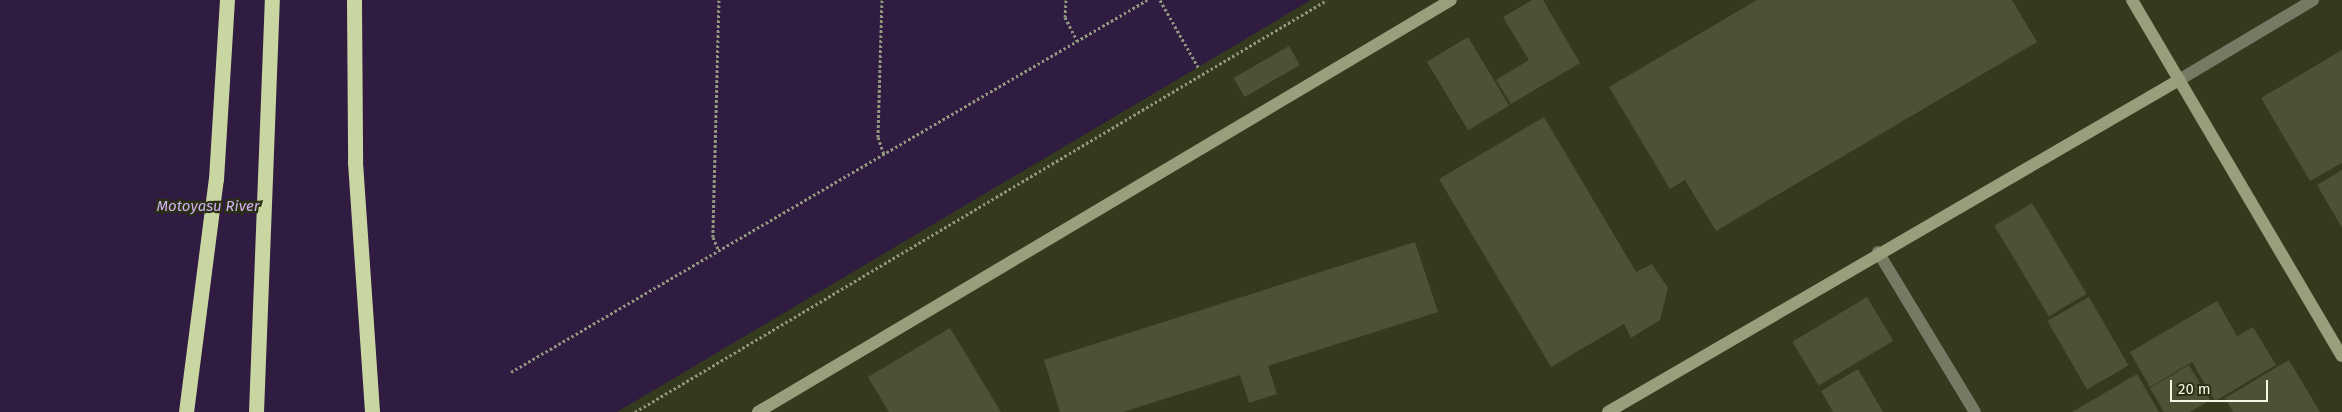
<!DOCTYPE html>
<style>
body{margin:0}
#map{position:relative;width:2342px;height:412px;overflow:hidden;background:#343a1e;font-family:"Fira Sans",sans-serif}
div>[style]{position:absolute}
.water>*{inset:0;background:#301b41}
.building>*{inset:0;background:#4c5235;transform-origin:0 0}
.path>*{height:3px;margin-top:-1.5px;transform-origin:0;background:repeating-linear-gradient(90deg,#929780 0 2.5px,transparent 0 5px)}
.street>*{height:12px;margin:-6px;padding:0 6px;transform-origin:6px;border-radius:6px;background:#757a65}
.secondary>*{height:12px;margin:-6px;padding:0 6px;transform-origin:6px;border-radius:6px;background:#979f7d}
.highway>*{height:15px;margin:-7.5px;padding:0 7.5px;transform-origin:7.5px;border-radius:7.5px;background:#cad6a1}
span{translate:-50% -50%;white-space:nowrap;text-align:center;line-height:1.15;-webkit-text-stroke:4.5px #2a3014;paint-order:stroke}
.water-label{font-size:15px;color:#d2aff3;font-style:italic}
.scale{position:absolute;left:2170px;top:380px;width:98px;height:22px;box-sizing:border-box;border:2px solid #f3f7e6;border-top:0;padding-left:6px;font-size:15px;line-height:18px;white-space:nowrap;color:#f3f7e6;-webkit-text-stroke:4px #2a3014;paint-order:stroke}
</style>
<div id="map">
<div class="water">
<div style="clip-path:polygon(0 0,1311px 0,617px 412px,0 412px)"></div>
</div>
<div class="building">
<div style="clip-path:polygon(1532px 0,1543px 0,1580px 63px,1511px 104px,1496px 80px,1529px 60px,1503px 17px)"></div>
<div style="clip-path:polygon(1757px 0,2012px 0,2037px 42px,1716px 231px,1685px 180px,1670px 189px,1609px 87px)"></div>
<div style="left:1468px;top:37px;width:80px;height:48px;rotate:59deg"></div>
<div style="left:1289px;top:46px;width:22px;height:64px;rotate:60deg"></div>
<div style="clip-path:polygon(2342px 50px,2342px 163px,2310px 181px,2261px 98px)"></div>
<div style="clip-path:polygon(1544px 117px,1636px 272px,1652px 264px,1668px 288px,1660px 320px,1631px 338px,1624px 324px,1551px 367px,1439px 179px)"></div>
<div style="clip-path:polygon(2342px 170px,2342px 228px,2317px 185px)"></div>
<div style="left:2032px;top:203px;width:106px;height:44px;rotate:59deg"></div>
<div style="clip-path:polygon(1415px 242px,1438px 312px,1268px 366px,1277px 394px,1249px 403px,1240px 375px,1123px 412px,1060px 412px,1044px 360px)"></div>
<div style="left:1867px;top:297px;width:51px;height:87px;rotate:59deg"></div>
<div style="left:2089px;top:297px;width:79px;height:48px;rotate:60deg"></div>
<div style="clip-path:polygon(2217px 301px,2237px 336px,2229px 341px,2253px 327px,2276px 365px,2215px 401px,2192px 362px,2150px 387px,2130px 352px)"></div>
<div style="clip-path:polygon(950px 328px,1001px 412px,889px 412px,868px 377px)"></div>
<div style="clip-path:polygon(2289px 360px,2320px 412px,2233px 412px,2225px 398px)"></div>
<div style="clip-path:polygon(2189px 365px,2210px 400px,2190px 412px,2164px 412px,2150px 388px)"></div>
<div style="clip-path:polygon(1858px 369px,1883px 412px,1833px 412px,1821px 391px)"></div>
<div style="clip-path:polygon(2137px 374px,2159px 412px,2072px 412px)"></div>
</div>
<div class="path">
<div style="left:719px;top:0;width:237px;rotate:91.5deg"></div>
<div style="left:713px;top:237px;width:15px;rotate:67deg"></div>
<div style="left:882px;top:0;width:137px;rotate:91.7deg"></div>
<div style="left:878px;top:137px;width:18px;rotate:71deg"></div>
<div style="left:1066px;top:0;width:17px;rotate:93deg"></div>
<div style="left:1065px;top:17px;width:27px;rotate:63deg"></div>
<div style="left:1160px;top:0;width:77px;rotate:60.4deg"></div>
<div style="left:511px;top:372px;width:737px;rotate:-30.32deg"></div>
<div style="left:635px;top:412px;width:805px;rotate:-30.77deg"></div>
</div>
<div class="street">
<div style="left:2179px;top:80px;width:156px;rotate:-30.8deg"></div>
<div style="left:1878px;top:252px;width:187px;rotate:58.8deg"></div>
</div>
<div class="secondary">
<div style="left:2132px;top:0;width:413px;rotate:59.5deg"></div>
<div style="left:758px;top:412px;width:806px;rotate:-30.73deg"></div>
<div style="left:1608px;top:412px;width:661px;rotate:-30.18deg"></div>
</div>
<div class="highway">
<div style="left:354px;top:0;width:162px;rotate:89.6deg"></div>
<div style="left:355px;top:162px;width:251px;rotate:86.1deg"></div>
<div style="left:186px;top:412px;width:235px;rotate:-82.7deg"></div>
<div style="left:216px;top:179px;width:179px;rotate:-86.5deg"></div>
<div style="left:256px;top:412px;width:412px;rotate:-87.8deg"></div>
</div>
<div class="water-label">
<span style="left:208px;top:207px">Motoyasu River</span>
</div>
<div class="scale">20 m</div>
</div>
